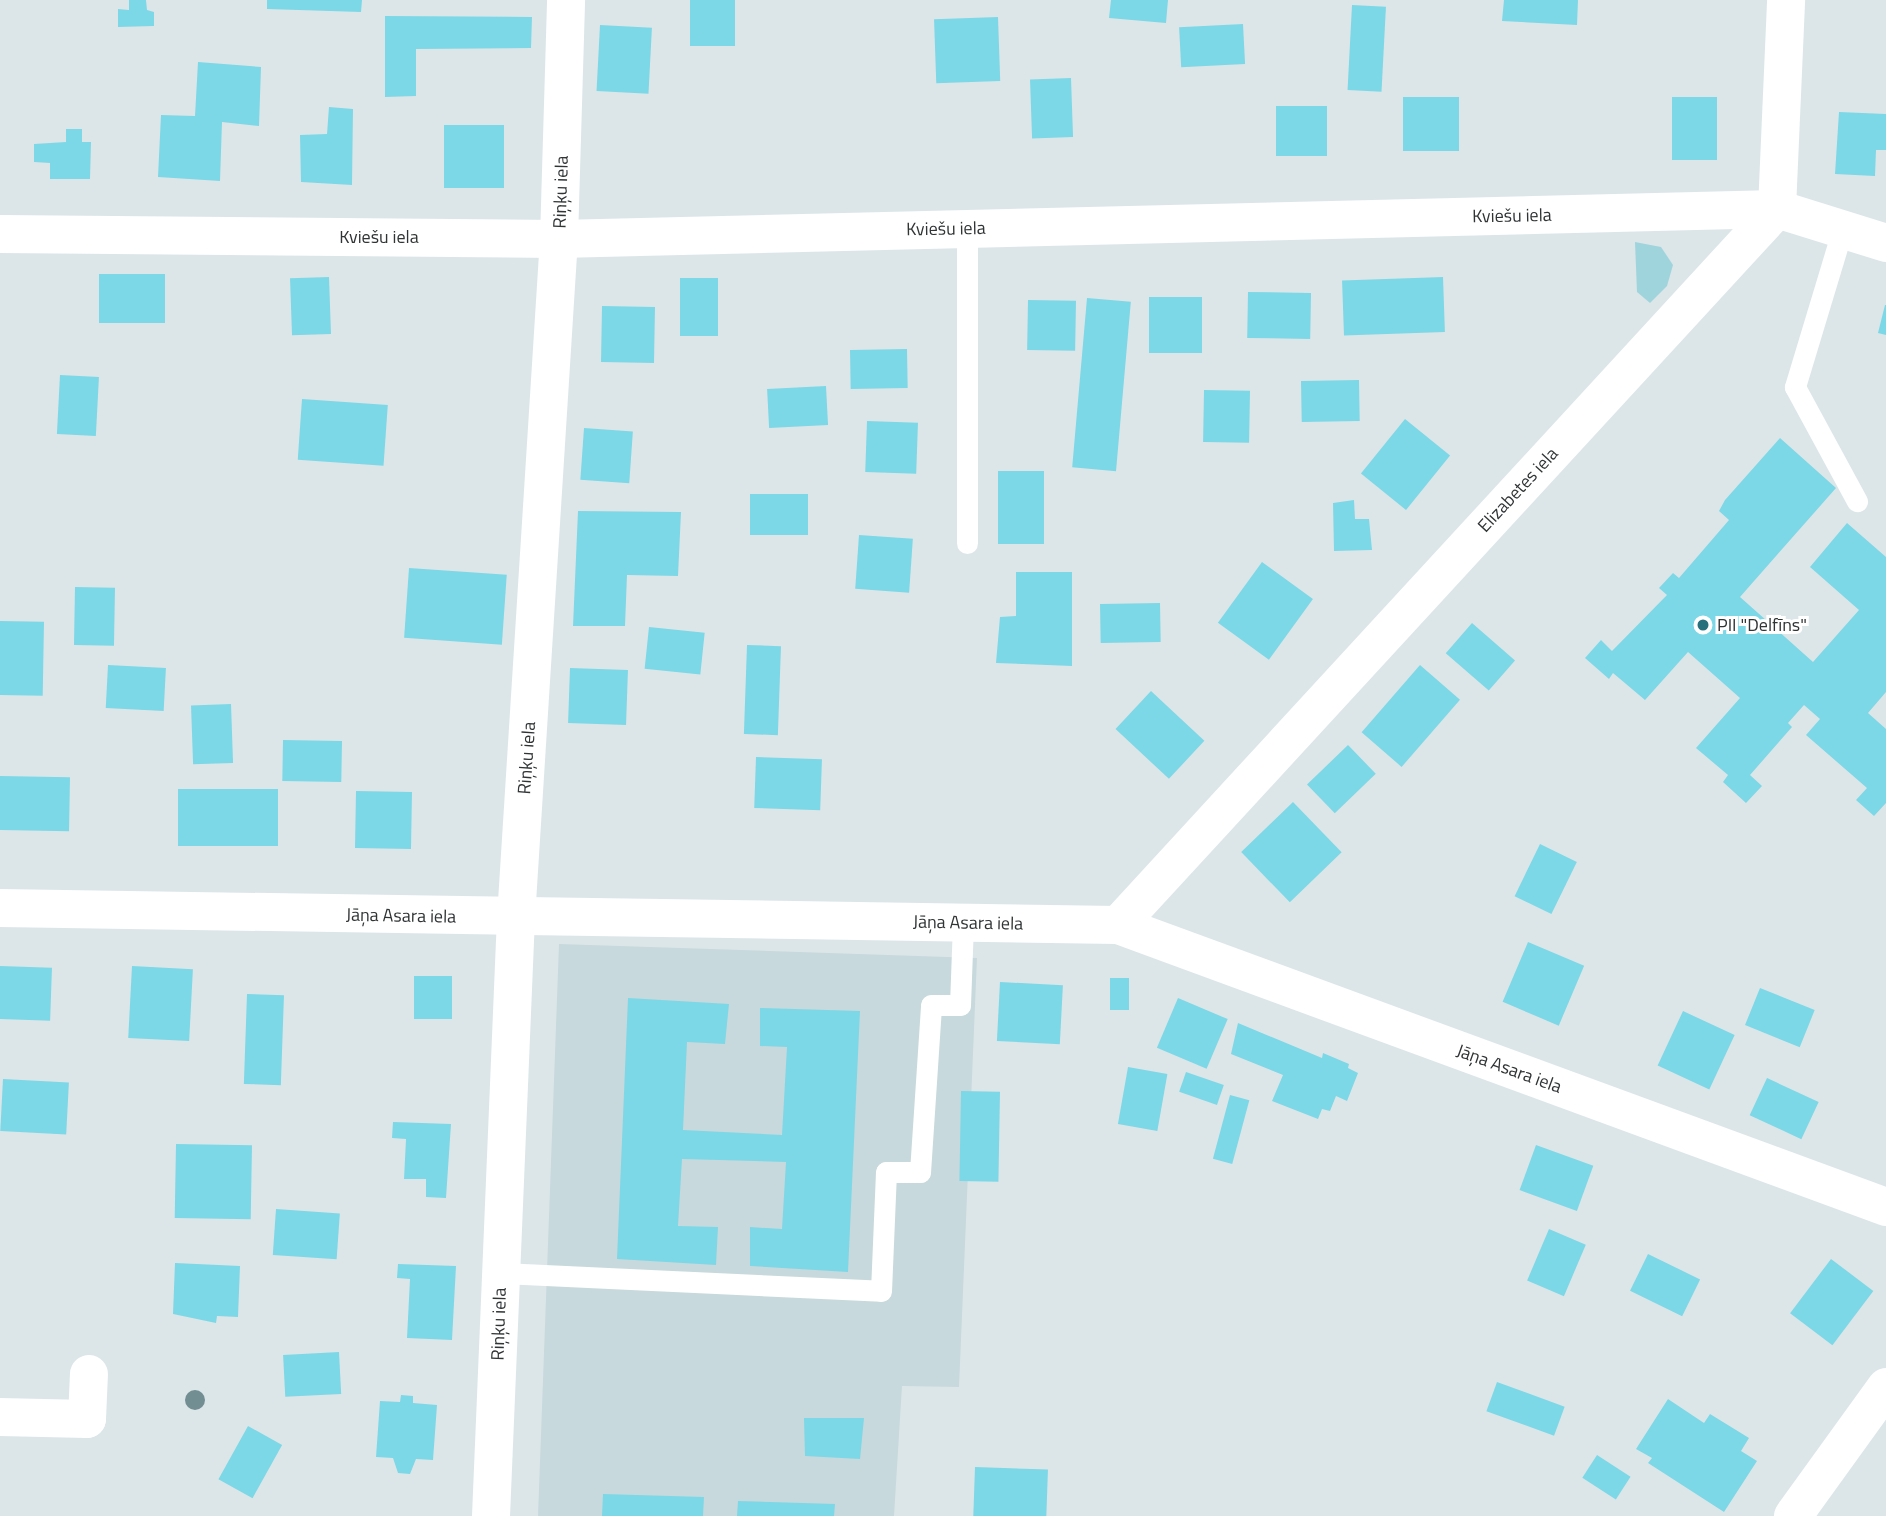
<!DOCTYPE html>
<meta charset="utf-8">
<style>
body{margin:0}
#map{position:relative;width:1886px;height:1516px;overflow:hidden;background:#dce6e8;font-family:"Titillium Web",sans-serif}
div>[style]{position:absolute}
.built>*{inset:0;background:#c7d9dc}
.green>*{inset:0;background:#a0d4dc}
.building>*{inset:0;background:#7cd8e6;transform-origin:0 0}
.service>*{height:21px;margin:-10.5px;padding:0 10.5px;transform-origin:10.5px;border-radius:10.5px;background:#fff}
.minor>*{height:38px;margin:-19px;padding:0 19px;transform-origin:19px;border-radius:19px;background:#fff}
.tertiary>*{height:38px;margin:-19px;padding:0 19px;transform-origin:19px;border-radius:19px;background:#fff}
.trees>*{width:20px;height:20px;margin:-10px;border-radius:50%;background:#728e93}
.dots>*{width:19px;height:19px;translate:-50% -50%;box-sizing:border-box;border:4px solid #fff;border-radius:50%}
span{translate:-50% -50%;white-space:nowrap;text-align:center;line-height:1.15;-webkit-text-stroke:6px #fff;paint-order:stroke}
.street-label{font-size:18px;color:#303435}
.poi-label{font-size:18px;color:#303435}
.left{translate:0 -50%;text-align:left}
</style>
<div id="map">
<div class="built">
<div style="clip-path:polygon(559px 944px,977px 958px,959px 1387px,902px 1386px,894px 1516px,538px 1516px)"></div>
</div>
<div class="green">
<div style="clip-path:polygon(1635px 242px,1661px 247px,1673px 265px,1667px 286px,1650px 303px,1637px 292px)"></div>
</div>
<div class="building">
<div style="clip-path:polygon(129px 0,146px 0,147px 10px,154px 12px,154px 26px,118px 27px,118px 9px,129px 10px)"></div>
<div style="clip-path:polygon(267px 0,362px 0,361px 12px,267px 9px)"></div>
<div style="left:690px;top:0;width:45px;height:46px"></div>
<div style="clip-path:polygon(1111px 0,1168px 0,1166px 23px,1109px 18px)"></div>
<div style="clip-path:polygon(1504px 0,1578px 0,1577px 25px,1502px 21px)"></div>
<div style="left:1352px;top:5px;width:34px;height:85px;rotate:3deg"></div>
<div style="clip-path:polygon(385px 16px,532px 17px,531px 48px,416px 49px,416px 96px,385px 97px)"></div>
<div style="left:998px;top:17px;width:64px;height:64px;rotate:88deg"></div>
<div style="left:1243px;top:24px;width:40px;height:64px;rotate:87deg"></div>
<div style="left:600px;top:25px;width:52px;height:66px;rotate:3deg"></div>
<div style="clip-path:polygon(198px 62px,261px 67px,259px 126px,222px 122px,220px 181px,158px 177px,161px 115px,195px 116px)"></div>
<div style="left:1071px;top:78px;width:59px;height:41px;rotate:88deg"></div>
<div style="left:1403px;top:97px;width:56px;height:54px"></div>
<div style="left:1672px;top:97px;width:45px;height:63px"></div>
<div style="left:1276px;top:106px;width:51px;height:50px"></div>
<div style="clip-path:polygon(329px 107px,353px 109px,352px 185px,301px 182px,300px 135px,327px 134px)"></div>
<div style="clip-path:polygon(1839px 112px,1886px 114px,1886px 150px,1876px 150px,1875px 176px,1835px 174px)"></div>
<div style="left:444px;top:125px;width:60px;height:63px"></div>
<div style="clip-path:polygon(66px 129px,82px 129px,82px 142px,91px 142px,90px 179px,50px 179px,50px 163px,34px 162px,34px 144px,66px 142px)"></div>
<div style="left:99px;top:274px;width:66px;height:49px"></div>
<div style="left:329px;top:277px;width:57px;height:39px;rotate:88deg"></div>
<div style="left:1443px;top:277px;width:55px;height:101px;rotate:88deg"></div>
<div style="left:680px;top:278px;width:38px;height:58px"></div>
<div style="left:1311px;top:293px;width:46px;height:63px;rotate:91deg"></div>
<div style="left:1149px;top:297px;width:53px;height:56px"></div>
<div style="left:1087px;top:298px;width:44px;height:170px;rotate:5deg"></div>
<div style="left:1028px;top:300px;width:48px;height:50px;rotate:1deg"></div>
<div style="clip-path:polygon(1885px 305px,1886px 305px,1886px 335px,1878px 333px)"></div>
<div style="left:602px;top:306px;width:53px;height:56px;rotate:1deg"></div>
<div style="left:907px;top:349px;width:39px;height:57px;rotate:89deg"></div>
<div style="left:60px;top:375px;width:39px;height:59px;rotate:3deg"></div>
<div style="left:1359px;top:380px;width:41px;height:58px;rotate:89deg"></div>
<div style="left:826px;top:386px;width:39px;height:59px;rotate:87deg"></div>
<div style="left:1204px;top:390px;width:46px;height:52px;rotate:1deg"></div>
<div style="left:302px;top:399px;width:86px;height:61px;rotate:4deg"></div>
<div style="left:1405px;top:419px;width:58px;height:70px;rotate:39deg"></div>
<div style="left:867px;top:421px;width:51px;height:51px;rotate:2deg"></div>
<div style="left:584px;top:428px;width:49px;height:52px;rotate:4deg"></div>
<div style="clip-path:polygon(1780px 438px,1836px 488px,1740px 597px,1813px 662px,1859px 610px,1810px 567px,1847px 523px,1886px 557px,1886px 692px,1868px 713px,1886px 729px,1886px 803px,1874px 816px,1856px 800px,1867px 788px,1806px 735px,1820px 719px,1804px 705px,1788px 723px,1792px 727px,1750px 775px,1762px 786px,1746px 803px,1723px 782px,1728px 775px,1696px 748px,1740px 698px,1688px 652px,1645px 700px,1613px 673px,1609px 679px,1585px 658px,1601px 640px,1612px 651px,1667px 595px,1659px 588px,1673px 573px,1679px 578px,1729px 520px,1719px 511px,1725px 500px)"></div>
<div style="left:1044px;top:471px;width:73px;height:46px;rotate:90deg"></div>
<div style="left:808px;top:494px;width:41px;height:58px;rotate:90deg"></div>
<div style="clip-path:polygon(1354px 500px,1355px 519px,1369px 519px,1372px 550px,1334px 551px,1333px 503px)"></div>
<div style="clip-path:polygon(578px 511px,681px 512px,678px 576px,627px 575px,625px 626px,573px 626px)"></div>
<div style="left:859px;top:535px;width:54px;height:54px;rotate:4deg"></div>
<div style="left:1262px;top:562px;width:63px;height:75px;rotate:36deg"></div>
<div style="left:409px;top:568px;width:98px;height:70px;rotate:4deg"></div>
<div style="clip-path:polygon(1016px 572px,1072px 572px,1072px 666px,996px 663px,1000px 617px,1016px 616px)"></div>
<div style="left:75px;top:587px;width:40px;height:58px;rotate:1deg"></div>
<div style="left:1160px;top:603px;width:39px;height:60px;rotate:89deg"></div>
<div style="left:0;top:621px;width:44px;height:74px;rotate:1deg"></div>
<div style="left:1472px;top:623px;width:57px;height:40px;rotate:41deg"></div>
<div style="left:649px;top:627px;width:56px;height:42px;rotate:6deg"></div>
<div style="left:747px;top:645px;width:34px;height:89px;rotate:2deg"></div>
<div style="left:108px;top:665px;width:58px;height:43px;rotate:3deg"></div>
<div style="left:1420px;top:665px;width:53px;height:89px;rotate:41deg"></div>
<div style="left:570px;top:668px;width:58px;height:55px;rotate:2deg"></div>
<div style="left:1151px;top:691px;width:73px;height:52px;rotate:43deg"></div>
<div style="left:231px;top:704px;width:59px;height:40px;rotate:88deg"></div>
<div style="left:342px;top:741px;width:41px;height:59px;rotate:91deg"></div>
<div style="left:1348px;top:745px;width:40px;height:57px;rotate:46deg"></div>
<div style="left:756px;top:757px;width:66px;height:51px;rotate:2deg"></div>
<div style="left:0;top:776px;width:70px;height:54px;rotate:1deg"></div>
<div style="left:178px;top:789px;width:100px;height:57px"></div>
<div style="left:356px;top:791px;width:56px;height:57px;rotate:1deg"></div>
<div style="left:1293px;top:802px;width:70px;height:72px;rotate:46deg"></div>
<div style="left:1540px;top:844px;width:41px;height:58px;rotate:26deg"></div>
<div style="left:1528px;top:942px;width:61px;height:65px;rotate:23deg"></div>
<div style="left:0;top:966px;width:52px;height:53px;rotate:2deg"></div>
<div style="left:132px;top:966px;width:61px;height:72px;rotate:3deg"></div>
<div style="left:414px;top:976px;width:38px;height:43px"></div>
<div style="left:1110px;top:978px;width:19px;height:32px"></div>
<div style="left:1000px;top:982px;width:63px;height:59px;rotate:3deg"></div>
<div style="left:1760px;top:988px;width:59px;height:40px;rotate:22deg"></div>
<div style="left:247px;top:994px;width:37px;height:90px;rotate:2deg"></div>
<div style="clip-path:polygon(628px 998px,729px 1004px,725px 1044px,687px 1042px,683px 1130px,782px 1135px,787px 1047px,760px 1046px,760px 1008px,860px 1011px,848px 1272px,750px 1266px,750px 1227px,782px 1229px,786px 1162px,682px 1159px,678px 1226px,718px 1227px,716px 1265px,617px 1259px)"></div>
<div style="left:1178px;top:998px;width:54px;height:54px;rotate:23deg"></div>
<div style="left:1683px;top:1011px;width:57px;height:60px;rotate:25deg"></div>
<div style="clip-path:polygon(1238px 1023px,1322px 1058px,1323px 1053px,1349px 1064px,1348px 1068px,1358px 1073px,1347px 1101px,1336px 1096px,1330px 1111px,1322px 1109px,1318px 1119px,1272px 1101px,1283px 1075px,1231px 1054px)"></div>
<div style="left:1128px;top:1067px;width:40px;height:58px;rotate:10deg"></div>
<div style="left:1186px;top:1072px;width:40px;height:21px;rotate:19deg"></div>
<div style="left:1767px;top:1078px;width:57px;height:41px;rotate:25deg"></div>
<div style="left:3px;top:1079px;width:66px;height:52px;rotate:3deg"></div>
<div style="left:961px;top:1091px;width:39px;height:90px;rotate:1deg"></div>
<div style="left:1230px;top:1095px;width:20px;height:66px;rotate:15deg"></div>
<div style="clip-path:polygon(393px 1122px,451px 1124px,446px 1198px,426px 1197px,426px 1179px,404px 1179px,406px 1139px,392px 1138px)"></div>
<div style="left:176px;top:1144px;width:76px;height:74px;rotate:1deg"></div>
<div style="left:1536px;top:1145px;width:61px;height:48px;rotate:20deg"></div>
<div style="left:276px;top:1209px;width:64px;height:46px;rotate:4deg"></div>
<div style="left:1549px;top:1229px;width:40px;height:56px;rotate:23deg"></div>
<div style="left:1648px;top:1254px;width:58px;height:41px;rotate:26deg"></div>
<div style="left:1831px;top:1259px;width:53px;height:68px;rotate:37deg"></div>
<div style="clip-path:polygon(175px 1263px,240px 1266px,238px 1317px,217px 1316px,216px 1323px,173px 1314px)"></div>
<div style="clip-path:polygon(398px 1264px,456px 1266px,452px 1340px,407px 1338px,410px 1279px,397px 1278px)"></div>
<div style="left:339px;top:1352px;width:42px;height:56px;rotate:87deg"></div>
<div style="left:1497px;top:1382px;width:72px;height:31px;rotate:20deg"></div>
<div style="clip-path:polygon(401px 1395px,413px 1396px,413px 1403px,437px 1405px,433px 1460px,416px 1459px,410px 1474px,398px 1473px,393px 1458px,376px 1457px,380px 1401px,400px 1402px)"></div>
<div style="clip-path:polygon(1668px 1399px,1704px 1423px,1710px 1414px,1749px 1438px,1741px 1451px,1757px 1461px,1724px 1512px,1648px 1463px,1652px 1458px,1636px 1449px)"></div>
<div style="clip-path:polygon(804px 1418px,864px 1418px,860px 1459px,805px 1456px)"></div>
<div style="left:248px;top:1426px;width:39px;height:61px;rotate:29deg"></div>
<div style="left:1597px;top:1455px;width:40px;height:27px;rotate:33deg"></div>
<div style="left:975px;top:1467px;width:73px;height:49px;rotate:2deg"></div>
<div style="clip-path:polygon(603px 1494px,704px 1497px,703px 1516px,602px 1516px)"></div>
<div style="clip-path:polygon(738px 1501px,835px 1504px,834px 1516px,737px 1516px)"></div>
</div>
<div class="service">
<div style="left:967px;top:229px;width:314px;rotate:90deg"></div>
<div style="left:1842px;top:231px;width:163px;rotate:106.8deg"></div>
<div style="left:1795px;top:387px;width:130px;rotate:61.5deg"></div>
<div style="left:502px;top:1273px;width:379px;rotate:2.7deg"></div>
<div style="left:881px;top:1291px;width:119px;rotate:-87.6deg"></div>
<div style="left:886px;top:1172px;width:34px"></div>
<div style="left:920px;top:1172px;width:167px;rotate:-86.2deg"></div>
<div style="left:931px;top:1005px;width:29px"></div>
<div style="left:960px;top:1005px;width:82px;rotate:-87.9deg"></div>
</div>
<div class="minor">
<div style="left:0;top:234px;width:559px;rotate:0.51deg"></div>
<div style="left:559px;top:239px;width:1218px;rotate:-1.41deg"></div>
<div style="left:1777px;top:209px;width:114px;rotate:17.3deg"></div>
<div style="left:0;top:908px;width:1118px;rotate:0.87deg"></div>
<div style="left:1118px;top:925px;width:818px;rotate:20.16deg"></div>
<div style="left:1118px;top:925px;width:973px;rotate:-47.37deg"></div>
<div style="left:1777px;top:209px;width:209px;rotate:-87.5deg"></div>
<div style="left:0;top:1417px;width:87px;rotate:1.3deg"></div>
<div style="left:87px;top:1419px;width:45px;rotate:-87.5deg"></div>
<div style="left:491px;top:1516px;width:599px;rotate:-87.61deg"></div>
<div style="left:516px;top:918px;width:680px;rotate:-86.38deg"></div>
<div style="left:559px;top:239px;width:239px;rotate:-88.3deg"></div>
</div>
<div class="tertiary">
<div style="left:1793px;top:1516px;width:159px;rotate:-54.2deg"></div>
</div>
<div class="trees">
<div style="left:195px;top:1400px"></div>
</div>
<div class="dots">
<div style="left:1703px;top:625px;background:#28707b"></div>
</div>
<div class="street-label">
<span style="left:561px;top:192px;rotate:-88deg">Riņķu iela</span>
<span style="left:1512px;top:216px;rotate:-1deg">Kviešu iela</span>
<span style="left:946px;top:229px;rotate:-1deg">Kviešu iela</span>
<span style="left:379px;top:237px">Kviešu iela</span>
<span style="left:1518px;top:490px;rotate:-47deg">Elizabetes iela</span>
<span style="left:527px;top:758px;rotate:-86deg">Riņķu iela</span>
<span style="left:401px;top:916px;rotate:1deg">Jāņa Asara iela</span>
<span style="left:968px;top:923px;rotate:1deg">Jāņa Asara iela</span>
<span style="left:1509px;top:1069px;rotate:20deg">Jāņa Asara iela</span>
<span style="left:499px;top:1324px;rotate:-88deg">Riņķu iela</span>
</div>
<div class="poi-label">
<span class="left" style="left:1717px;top:625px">PII "Delfīns"</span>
</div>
</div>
